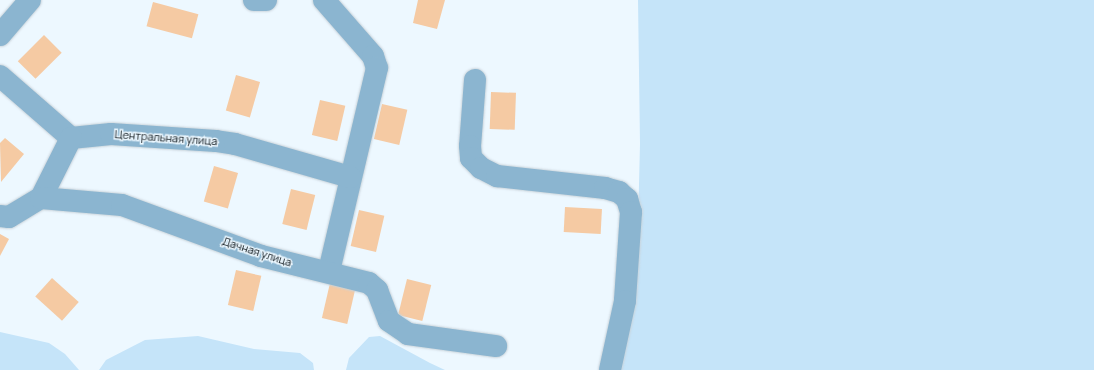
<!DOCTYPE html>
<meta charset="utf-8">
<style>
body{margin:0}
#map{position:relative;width:1094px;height:370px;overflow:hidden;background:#edf8ff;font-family:Manrope,sans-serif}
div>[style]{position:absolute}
.green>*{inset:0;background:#c5e4f9}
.building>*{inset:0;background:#f5caa3;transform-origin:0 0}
.roads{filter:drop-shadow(0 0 1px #c9d3da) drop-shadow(0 0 1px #c9d3da)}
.minor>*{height:22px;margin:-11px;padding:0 11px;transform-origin:11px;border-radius:11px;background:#8bb5d0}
span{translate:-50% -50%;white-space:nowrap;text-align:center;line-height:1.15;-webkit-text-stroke:3px #edf8ff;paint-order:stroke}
.street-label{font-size:11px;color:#091319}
</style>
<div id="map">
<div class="green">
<div style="clip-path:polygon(638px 0,1094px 0,1094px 370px,616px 370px,637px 266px,640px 144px)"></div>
<div style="clip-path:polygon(0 332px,49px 343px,65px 354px,79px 370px,0 370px)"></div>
<div style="clip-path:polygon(198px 336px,254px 349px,300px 353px,313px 363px,314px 370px,99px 370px,106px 360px,145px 340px)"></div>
<div style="clip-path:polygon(380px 336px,430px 363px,445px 370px,346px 370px,349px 358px,369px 337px)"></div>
</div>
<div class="building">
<div style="clip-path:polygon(418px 0,445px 0,437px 29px,413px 23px)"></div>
<div style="left:153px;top:2px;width:47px;height:25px;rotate:15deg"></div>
<div style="left:44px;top:35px;width:25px;height:37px;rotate:45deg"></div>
<div style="left:236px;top:75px;width:25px;height:37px;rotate:16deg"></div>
<div style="left:491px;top:92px;width:25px;height:37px;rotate:2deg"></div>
<div style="left:320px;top:100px;width:26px;height:36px;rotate:13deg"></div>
<div style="left:382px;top:104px;width:26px;height:36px;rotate:13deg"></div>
<div style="clip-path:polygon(5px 138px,24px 154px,1px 182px,0 143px)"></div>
<div style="left:214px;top:166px;width:25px;height:37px;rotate:16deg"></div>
<div style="left:291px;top:189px;width:25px;height:36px;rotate:14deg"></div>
<div style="left:565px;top:207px;width:37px;height:25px;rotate:3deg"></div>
<div style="left:359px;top:210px;width:26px;height:37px;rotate:13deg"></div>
<div style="clip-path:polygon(0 234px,9px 239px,0 256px)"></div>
<div style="left:236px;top:270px;width:26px;height:36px;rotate:13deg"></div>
<div style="left:52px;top:278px;width:36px;height:25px;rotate:42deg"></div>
<div style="left:407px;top:279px;width:25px;height:37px;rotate:14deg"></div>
<div style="left:330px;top:283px;width:26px;height:36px;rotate:13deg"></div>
</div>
<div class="roads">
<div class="minor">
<div style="left:254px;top:0;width:12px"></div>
<div style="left:324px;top:0;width:74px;rotate:48.8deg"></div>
<div style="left:373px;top:56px;width:13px;rotate:72deg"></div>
<div style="left:377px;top:68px;width:209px;rotate:103.3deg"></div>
<div style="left:0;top:35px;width:46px;rotate:-49.4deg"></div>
<div style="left:0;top:76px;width:94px;rotate:41.1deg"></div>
<div style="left:71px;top:138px;width:40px;rotate:-5.7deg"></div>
<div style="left:111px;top:134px;width:105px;rotate:3.8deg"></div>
<div style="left:216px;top:141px;width:19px;rotate:9deg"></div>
<div style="left:235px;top:144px;width:120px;rotate:16deg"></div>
<div style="left:475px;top:80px;width:66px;rotate:94.3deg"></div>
<div style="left:470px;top:146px;width:12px;rotate:85deg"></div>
<div style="left:471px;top:158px;width:14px;rotate:45deg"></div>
<div style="left:481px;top:168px;width:18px;rotate:27deg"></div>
<div style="left:497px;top:176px;width:109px;rotate:6.3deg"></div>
<div style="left:605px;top:188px;width:15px;rotate:16deg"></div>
<div style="left:619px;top:192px;width:11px;rotate:41deg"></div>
<div style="left:627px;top:199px;width:14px;rotate:73deg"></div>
<div style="left:631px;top:212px;width:89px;rotate:93.9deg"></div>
<div style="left:625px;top:301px;width:71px;rotate:102.3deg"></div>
<div style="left:41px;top:198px;width:67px;rotate:-63.4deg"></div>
<div style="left:0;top:216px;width:9px;rotate:6deg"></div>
<div style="left:9px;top:217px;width:37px;rotate:-31deg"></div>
<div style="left:41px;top:198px;width:81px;rotate:4.9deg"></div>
<div style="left:122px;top:205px;width:148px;rotate:20.1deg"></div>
<div style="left:261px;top:256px;width:111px;rotate:14deg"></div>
<div style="left:369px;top:283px;width:11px;rotate:41deg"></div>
<div style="left:377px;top:290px;width:33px;rotate:69deg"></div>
<div style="left:389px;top:321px;width:23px;rotate:34deg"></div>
<div style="left:408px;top:334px;width:89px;rotate:7.8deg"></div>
</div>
</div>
<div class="street-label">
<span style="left:166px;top:138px;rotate:4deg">Центральная улица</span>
<span style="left:257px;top:252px;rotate:18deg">Дачная улица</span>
</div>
</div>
